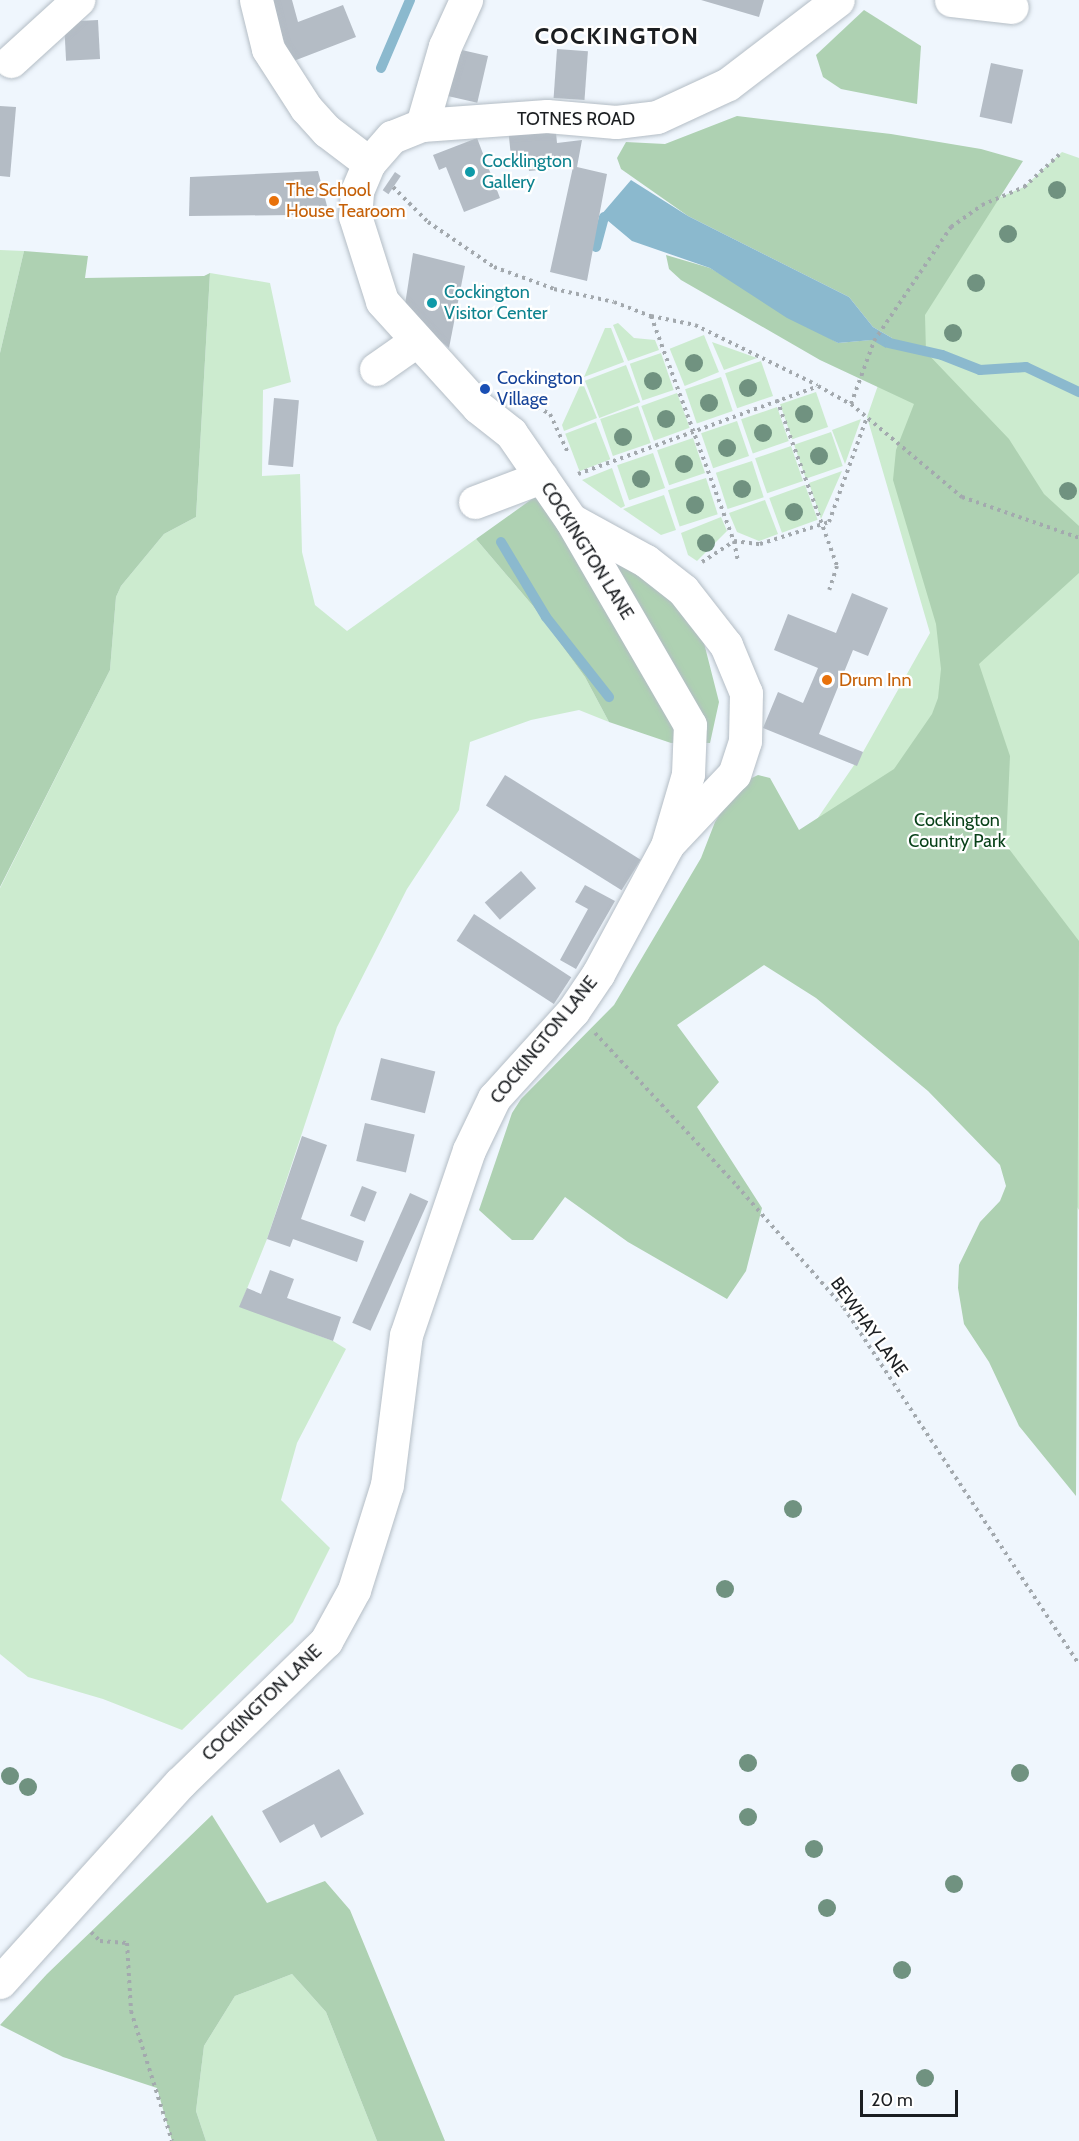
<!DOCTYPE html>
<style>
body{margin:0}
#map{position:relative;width:1079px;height:2141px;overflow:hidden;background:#eff6fd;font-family:Cabin,sans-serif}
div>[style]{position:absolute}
.green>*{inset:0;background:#ccebcf;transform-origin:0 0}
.forest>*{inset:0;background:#aed1b2}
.water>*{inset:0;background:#8bb9ce}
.stream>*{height:10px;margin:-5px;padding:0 5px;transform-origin:5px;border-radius:5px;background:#8bb9ce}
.building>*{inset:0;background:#b4bcc5;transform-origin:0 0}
.path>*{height:4px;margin-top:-2px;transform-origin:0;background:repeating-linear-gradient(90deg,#a3a9ae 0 3px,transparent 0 7.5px)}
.roads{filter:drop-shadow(0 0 2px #b4bdc5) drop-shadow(0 0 2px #b4bdc5)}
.minor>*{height:33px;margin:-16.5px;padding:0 16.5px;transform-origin:16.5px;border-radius:16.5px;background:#fff}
.trees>*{width:18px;height:18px;margin:-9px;border-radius:50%;background:#709280}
.dots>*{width:16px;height:16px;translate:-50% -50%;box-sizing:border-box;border:3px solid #fff;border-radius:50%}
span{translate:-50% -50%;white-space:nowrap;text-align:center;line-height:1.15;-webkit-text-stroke:4.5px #fff;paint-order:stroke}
.street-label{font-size:18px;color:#1b1e21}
.culture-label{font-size:18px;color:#0d838f}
.left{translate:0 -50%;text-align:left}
.food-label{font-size:18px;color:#c56008}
.transit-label{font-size:18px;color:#164399}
.park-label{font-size:18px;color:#094119}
.district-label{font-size:24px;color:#1b1e21;font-weight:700;letter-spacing:1.5px}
.scale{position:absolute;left:860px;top:2090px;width:98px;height:27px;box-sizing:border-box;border:3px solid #1b1e21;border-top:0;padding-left:8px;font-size:18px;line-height:21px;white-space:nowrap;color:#1b1e21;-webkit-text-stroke:4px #fff;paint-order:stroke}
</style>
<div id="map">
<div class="green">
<div style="clip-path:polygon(1062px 152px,1079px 158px,1079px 1210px,813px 825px,863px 752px,930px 633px,867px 417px,917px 273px,982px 205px,1024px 187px)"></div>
<div style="clip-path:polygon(0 250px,24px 251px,0 353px)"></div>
<div style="clip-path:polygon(210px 273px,270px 283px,291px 382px,263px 390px,262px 476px,300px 474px,302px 552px,315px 605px,347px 631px,476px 539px,533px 606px,585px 677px,609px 722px,579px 710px,531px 720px,470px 742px,459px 810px,407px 889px,337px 1027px,267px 1239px,240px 1306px,333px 1341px,346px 1349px,297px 1443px,281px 1500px,330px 1548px,293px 1622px,182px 1730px,103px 1699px,28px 1677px,0 1654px,0 888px,110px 670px,116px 597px,121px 586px,164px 534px,196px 517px)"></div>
<div style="clip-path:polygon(618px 323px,634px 338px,655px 340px,659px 350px,628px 361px,613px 325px)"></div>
<div style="clip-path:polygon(605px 328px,611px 328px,624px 362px,584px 377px)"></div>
<div style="left:704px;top:335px;width:40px;height:37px;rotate:68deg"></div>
<div style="clip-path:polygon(712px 342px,757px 358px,724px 370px)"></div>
<div style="left:661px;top:353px;width:39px;height:33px;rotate:71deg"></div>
<div style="left:761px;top:361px;width:37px;height:38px;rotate:71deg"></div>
<div style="left:626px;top:365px;width:40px;height:44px;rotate:69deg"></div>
<div style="left:721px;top:377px;width:36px;height:38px;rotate:71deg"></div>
<div style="clip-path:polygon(582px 381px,597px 418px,564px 431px,562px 425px)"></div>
<div style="left:816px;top:392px;width:37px;height:38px;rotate:71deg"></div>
<div style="left:677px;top:393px;width:37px;height:38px;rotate:70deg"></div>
<div style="left:638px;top:406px;width:39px;height:40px;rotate:71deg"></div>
<div style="left:777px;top:407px;width:36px;height:38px;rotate:71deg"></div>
<div style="clip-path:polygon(861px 419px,845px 464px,832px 430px)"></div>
<div style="left:737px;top:421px;width:37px;height:38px;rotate:71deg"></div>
<div style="left:596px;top:422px;width:40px;height:33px;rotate:69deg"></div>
<div style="left:831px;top:432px;width:36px;height:39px;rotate:71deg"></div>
<div style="left:693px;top:438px;width:37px;height:38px;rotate:71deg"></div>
<div style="left:791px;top:446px;width:37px;height:38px;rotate:71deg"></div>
<div style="left:653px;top:453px;width:37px;height:38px;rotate:71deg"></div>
<div style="left:752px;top:461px;width:38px;height:38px;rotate:72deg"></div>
<div style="clip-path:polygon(612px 468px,625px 506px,621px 508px,582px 480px)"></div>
<div style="clip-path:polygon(842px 471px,821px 519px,809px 483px)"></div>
<div style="left:706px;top:478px;width:38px;height:40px;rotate:72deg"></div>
<div style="left:805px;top:485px;width:37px;height:38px;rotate:70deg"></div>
<div style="clip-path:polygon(664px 495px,676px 530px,661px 535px,623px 509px)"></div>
<div style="clip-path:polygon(765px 500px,778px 534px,759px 541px,737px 532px,729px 513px)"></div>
<div style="clip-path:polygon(721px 517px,727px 531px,697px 561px,688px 555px,681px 533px)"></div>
<div style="clip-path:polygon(292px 1974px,326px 2012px,377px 2141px,206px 2141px,196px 2111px,204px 2046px,235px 1996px)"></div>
</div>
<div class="forest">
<div style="clip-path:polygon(864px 10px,921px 46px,917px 104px,841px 89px,823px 77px,816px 55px)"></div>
<div style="clip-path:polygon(737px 116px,891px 134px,981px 149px,1023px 161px,925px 315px,926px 352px,1009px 439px,1044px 494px,1079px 526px,1079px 573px,979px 664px,1010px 756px,1006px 845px,1079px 941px,1076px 1496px,1019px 1426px,989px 1362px,964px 1324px,958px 1288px,959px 1265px,980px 1222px,1000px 1201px,1006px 1186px,1000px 1165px,928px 1091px,816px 998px,764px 965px,677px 1025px,719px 1082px,697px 1107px,762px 1208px,746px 1271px,727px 1299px,628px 1242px,565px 1197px,533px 1240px,512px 1240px,479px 1210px,512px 1113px,521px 1099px,614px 1005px,701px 858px,715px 822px,739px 784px,758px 775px,770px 778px,799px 830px,894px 769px,932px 714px,938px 698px,941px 669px,936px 624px,893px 480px,896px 450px,914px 404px,820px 360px,681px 280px,669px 269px,666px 255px,710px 268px,838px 343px,892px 338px,873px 327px,849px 297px,688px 216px,621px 169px,617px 158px,626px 142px,665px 144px)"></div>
<div style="clip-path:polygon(24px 251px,88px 256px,85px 278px,204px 276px,210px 273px,196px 517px,164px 534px,121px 586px,116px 597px,110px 670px,0 887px,0 353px)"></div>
<div style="clip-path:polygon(539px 494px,674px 604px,703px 639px,719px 702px,710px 743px,671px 743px,609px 722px,585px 677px,533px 606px,476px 539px)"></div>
<div style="clip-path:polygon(212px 1815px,267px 1903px,325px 1881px,350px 1910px,445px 2141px,377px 2141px,326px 2012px,292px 1974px,235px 1996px,204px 2046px,196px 2111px,206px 2141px,172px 2141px,157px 2088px,63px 2057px,0 2025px,47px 1974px)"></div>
</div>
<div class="water">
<div style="clip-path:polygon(631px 180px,688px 216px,849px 297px,873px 327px,892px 338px,886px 348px,872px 340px,838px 343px,787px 318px,710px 268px,632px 241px,601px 215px)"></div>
</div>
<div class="stream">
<div style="left:381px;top:68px;width:74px;rotate:-66.9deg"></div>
<div style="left:596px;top:247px;width:31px;rotate:-75deg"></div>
<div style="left:889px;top:343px;width:54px;rotate:12.8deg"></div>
<div style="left:942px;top:355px;width:41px;rotate:21.5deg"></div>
<div style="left:980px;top:370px;width:46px;rotate:-3.7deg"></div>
<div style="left:1026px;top:367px;width:59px;rotate:25.3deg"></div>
<div style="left:501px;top:542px;width:87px;rotate:59deg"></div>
<div style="left:546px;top:617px;width:102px;rotate:51.8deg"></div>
</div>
<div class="building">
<div style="clip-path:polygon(270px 0,292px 0,298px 22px,343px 5px,356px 37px,291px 62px)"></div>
<div style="clip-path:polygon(701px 0,764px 0,759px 17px)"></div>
<div style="left:98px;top:20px;width:39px;height:34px;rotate:87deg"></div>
<div style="left:453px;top:48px;width:36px;height:48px;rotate:13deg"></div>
<div style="left:557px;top:49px;width:31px;height:49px;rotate:4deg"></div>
<div style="left:991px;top:63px;width:33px;height:55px;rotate:12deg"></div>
<div style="clip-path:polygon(0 106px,16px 107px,10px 177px,0 176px)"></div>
<div style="clip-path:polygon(555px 122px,557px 143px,582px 140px,577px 167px,607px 174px,587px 281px,550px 272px,573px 167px,529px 171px,527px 155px,511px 157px,508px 127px)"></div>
<div style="clip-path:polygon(477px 138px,500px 198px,464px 212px,446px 167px,439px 170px,433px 155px)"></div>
<div style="clip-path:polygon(318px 171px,327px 206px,293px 215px,189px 216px,190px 177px)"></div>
<div style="left:395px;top:172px;width:7px;height:22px;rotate:34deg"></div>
<div style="clip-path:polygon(413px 253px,465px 266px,449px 348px,404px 311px)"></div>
<div style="left:274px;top:398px;width:25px;height:67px;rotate:5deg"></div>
<div style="clip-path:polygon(852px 593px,888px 608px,868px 656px,853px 650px,819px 734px,863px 752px,857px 766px,763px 728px,778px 692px,803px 703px,818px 668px,774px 650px,788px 614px,836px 633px)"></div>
<div style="left:505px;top:775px;width:160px;height:36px;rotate:32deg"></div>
<div style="left:521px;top:871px;width:23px;height:48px;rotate:49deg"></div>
<div style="clip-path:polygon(585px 885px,615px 901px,576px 969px,560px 960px,588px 909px,575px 902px)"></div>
<div style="left:474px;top:914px;width:116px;height:32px;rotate:33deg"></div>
<div style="left:381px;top:1058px;width:56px;height:43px;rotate:14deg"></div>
<div style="left:365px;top:1123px;width:51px;height:39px;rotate:13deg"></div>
<div style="clip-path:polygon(302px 1136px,327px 1145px,301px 1219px,364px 1241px,357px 1262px,293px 1239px,290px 1247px,267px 1239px)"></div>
<div style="left:362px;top:1186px;width:16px;height:32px;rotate:22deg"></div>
<div style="left:410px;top:1193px;width:20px;height:142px;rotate:24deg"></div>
<div style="clip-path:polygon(270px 1270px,294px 1279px,287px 1298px,341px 1317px,333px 1341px,239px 1307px,247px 1288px,261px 1294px)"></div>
<div style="clip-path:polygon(339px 1769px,364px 1814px,321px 1838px,314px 1824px,280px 1843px,262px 1811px)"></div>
</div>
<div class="path">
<div style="left:393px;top:187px;width:49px;rotate:45deg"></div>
<div style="left:428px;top:222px;width:80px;rotate:34.3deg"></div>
<div style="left:494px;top:267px;width:64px;rotate:20.1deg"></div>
<div style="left:554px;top:289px;width:61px;rotate:12.2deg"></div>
<div style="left:614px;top:302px;width:40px;rotate:21deg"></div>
<div style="left:651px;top:316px;width:240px;rotate:69.8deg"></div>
<div style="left:734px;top:541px;width:26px;rotate:7deg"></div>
<div style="left:760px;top:544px;width:72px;rotate:-17.7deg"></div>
<div style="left:829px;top:522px;width:112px;rotate:-70.1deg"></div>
<div style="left:651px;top:316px;width:45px;rotate:11.6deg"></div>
<div style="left:695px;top:325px;width:136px;rotate:26.2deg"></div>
<div style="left:777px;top:400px;width:177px;rotate:70.1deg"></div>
<div style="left:837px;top:566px;width:25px;rotate:108deg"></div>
<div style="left:531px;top:404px;width:21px;rotate:28deg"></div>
<div style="left:550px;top:414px;width:43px;rotate:65.2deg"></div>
<div style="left:851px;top:404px;width:67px;rotate:-69.9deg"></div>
<div style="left:874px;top:341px;width:138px;rotate:-56deg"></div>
<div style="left:951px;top:227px;width:38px;rotate:-35deg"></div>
<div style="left:982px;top:205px;width:46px;rotate:-23.2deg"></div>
<div style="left:1024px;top:187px;width:52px;rotate:-42.6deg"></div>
<div style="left:578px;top:474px;width:256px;rotate:-20.1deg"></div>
<div style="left:818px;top:386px;width:38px;rotate:29deg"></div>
<div style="left:851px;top:404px;width:145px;rotate:40deg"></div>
<div style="left:962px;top:497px;width:124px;rotate:19.3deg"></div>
<div style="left:702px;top:562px;width:38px;rotate:-33deg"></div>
<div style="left:734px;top:541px;width:21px;rotate:79deg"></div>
<div style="left:595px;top:1033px;width:209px;rotate:47.1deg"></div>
<div style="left:737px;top:1186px;width:162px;rotate:48.7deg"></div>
<div style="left:844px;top:1308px;width:427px;rotate:56.6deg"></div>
<div style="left:91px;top:1932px;width:13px;rotate:45deg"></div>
<div style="left:100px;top:1941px;width:27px;rotate:4deg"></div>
<div style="left:127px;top:1943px;width:68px;rotate:86.6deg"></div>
<div style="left:131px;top:2011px;width:136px;rotate:72.5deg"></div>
</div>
<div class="roads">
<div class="minor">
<div style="left:256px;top:0;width:50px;rotate:76.2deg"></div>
<div style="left:268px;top:49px;width:70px;rotate:57.2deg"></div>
<div style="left:306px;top:108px;width:31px;rotate:48deg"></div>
<div style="left:327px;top:131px;width:53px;rotate:37.3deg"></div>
<div style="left:951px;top:0;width:61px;rotate:6.5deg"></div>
<div style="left:11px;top:61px;width:91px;rotate:-42.3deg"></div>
<div style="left:422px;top:125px;width:82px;rotate:-73.8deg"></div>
<div style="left:445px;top:46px;width:51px;rotate:-65.5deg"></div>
<div style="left:376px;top:369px;width:49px;rotate:-35deg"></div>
<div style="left:475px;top:502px;width:71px;rotate:-20.7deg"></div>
<div style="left:573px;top:521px;width:83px;rotate:28.7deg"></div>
<div style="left:646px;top:561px;width:47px;rotate:38.1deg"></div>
<div style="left:683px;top:590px;width:70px;rotate:52deg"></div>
<div style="left:726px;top:645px;width:52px;rotate:67.4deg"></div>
<div style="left:746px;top:693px;width:48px;rotate:91.2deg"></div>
<div style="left:745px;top:741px;width:35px;rotate:108deg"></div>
<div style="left:734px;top:774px;width:93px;rotate:133.3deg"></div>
<div style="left:0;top:1982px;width:268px;rotate:-47.9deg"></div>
<div style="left:180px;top:1783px;width:204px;rotate:-44.2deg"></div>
<div style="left:326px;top:1641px;width:58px;rotate:-61.2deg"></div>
<div style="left:354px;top:1590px;width:110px;rotate:-72.6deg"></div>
<div style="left:387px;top:1485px;width:151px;rotate:-82.8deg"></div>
<div style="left:406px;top:1335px;width:195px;rotate:-71.2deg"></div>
<div style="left:469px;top:1150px;width:58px;rotate:-64.3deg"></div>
<div style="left:494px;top:1098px;width:118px;rotate:-47.8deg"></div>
<div style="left:573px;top:1011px;width:45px;rotate:-56deg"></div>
<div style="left:598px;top:974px;width:145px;rotate:-61.7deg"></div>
<div style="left:667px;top:846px;width:75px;rotate:-73.7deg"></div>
<div style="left:688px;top:774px;width:49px;rotate:-87.7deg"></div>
<div style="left:690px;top:725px;width:237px;rotate:-120.1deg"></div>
<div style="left:571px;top:520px;width:106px;rotate:-124.6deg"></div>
<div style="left:511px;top:433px;width:42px;rotate:-141.8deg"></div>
<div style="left:478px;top:407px;width:143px;rotate:-132.2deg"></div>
<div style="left:382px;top:301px;width:89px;rotate:-107.6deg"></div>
<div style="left:355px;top:216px;width:25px;rotate:-85deg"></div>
<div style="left:357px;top:191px;width:30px;rotate:-67deg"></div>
<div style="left:369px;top:163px;width:35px;rotate:-49deg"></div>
<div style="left:392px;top:137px;width:32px;rotate:-22deg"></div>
<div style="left:422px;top:125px;width:125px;rotate:-4.1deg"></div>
<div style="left:547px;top:116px;width:69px;rotate:5deg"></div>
<div style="left:616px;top:122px;width:41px;rotate:-7deg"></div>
<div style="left:657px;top:117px;width:78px;rotate:-24.9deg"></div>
<div style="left:728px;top:84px;width:138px;rotate:-37.4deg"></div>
</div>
</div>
<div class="trees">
<div style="left:1057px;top:190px"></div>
<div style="left:1008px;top:234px"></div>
<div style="left:976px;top:283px"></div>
<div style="left:953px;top:333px"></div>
<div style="left:694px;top:363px"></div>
<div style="left:653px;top:381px"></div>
<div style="left:748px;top:388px"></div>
<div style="left:709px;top:403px"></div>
<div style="left:804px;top:414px"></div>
<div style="left:666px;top:419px"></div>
<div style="left:763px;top:433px"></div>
<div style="left:623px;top:437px"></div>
<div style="left:727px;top:448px"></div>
<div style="left:819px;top:456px"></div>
<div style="left:684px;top:464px"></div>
<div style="left:641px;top:479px"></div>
<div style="left:742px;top:489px"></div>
<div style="left:1068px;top:491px"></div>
<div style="left:695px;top:505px"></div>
<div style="left:794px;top:512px"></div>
<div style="left:706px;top:543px"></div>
<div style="left:793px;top:1509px"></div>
<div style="left:725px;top:1589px"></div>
<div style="left:748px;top:1763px"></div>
<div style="left:1020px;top:1773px"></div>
<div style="left:10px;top:1776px"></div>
<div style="left:28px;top:1787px"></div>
<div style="left:748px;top:1817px"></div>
<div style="left:814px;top:1849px"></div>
<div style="left:954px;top:1884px"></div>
<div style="left:827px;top:1908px"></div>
<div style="left:902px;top:1970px"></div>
<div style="left:925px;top:2078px"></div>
</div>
<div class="dots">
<div style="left:470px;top:172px;background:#0f9aa8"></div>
<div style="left:274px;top:201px;background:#e8710a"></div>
<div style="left:432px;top:303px;background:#0f9aa8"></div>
<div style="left:485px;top:389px;background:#1a4fb4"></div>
<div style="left:827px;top:680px;background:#e8710a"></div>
</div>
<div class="street-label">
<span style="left:576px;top:119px">TOTNES ROAD</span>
<span style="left:587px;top:551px;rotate:58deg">COCKINGTON LANE</span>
<span style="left:544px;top:1040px;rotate:-51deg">COCKINGTON LANE</span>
<span style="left:869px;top:1327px;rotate:54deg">BEWHAY LANE</span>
<span style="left:262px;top:1703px;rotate:-44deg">COCKINGTON LANE</span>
</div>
<div class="culture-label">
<span class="left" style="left:482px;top:172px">Cocklington<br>Gallery</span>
<span class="left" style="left:444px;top:303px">Cockington<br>Visitor Center</span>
</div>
<div class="food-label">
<span class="left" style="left:286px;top:201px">The School<br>House Tearoom</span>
<span class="left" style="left:839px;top:680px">Drum Inn</span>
</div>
<div class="transit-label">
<span class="left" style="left:497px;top:389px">Cockington<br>Village</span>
</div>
<div class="park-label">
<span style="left:957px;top:831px">Cockington<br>Country Park</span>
</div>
<div class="district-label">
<span style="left:617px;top:36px">COCKINGTON</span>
</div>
<div class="scale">20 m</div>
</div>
